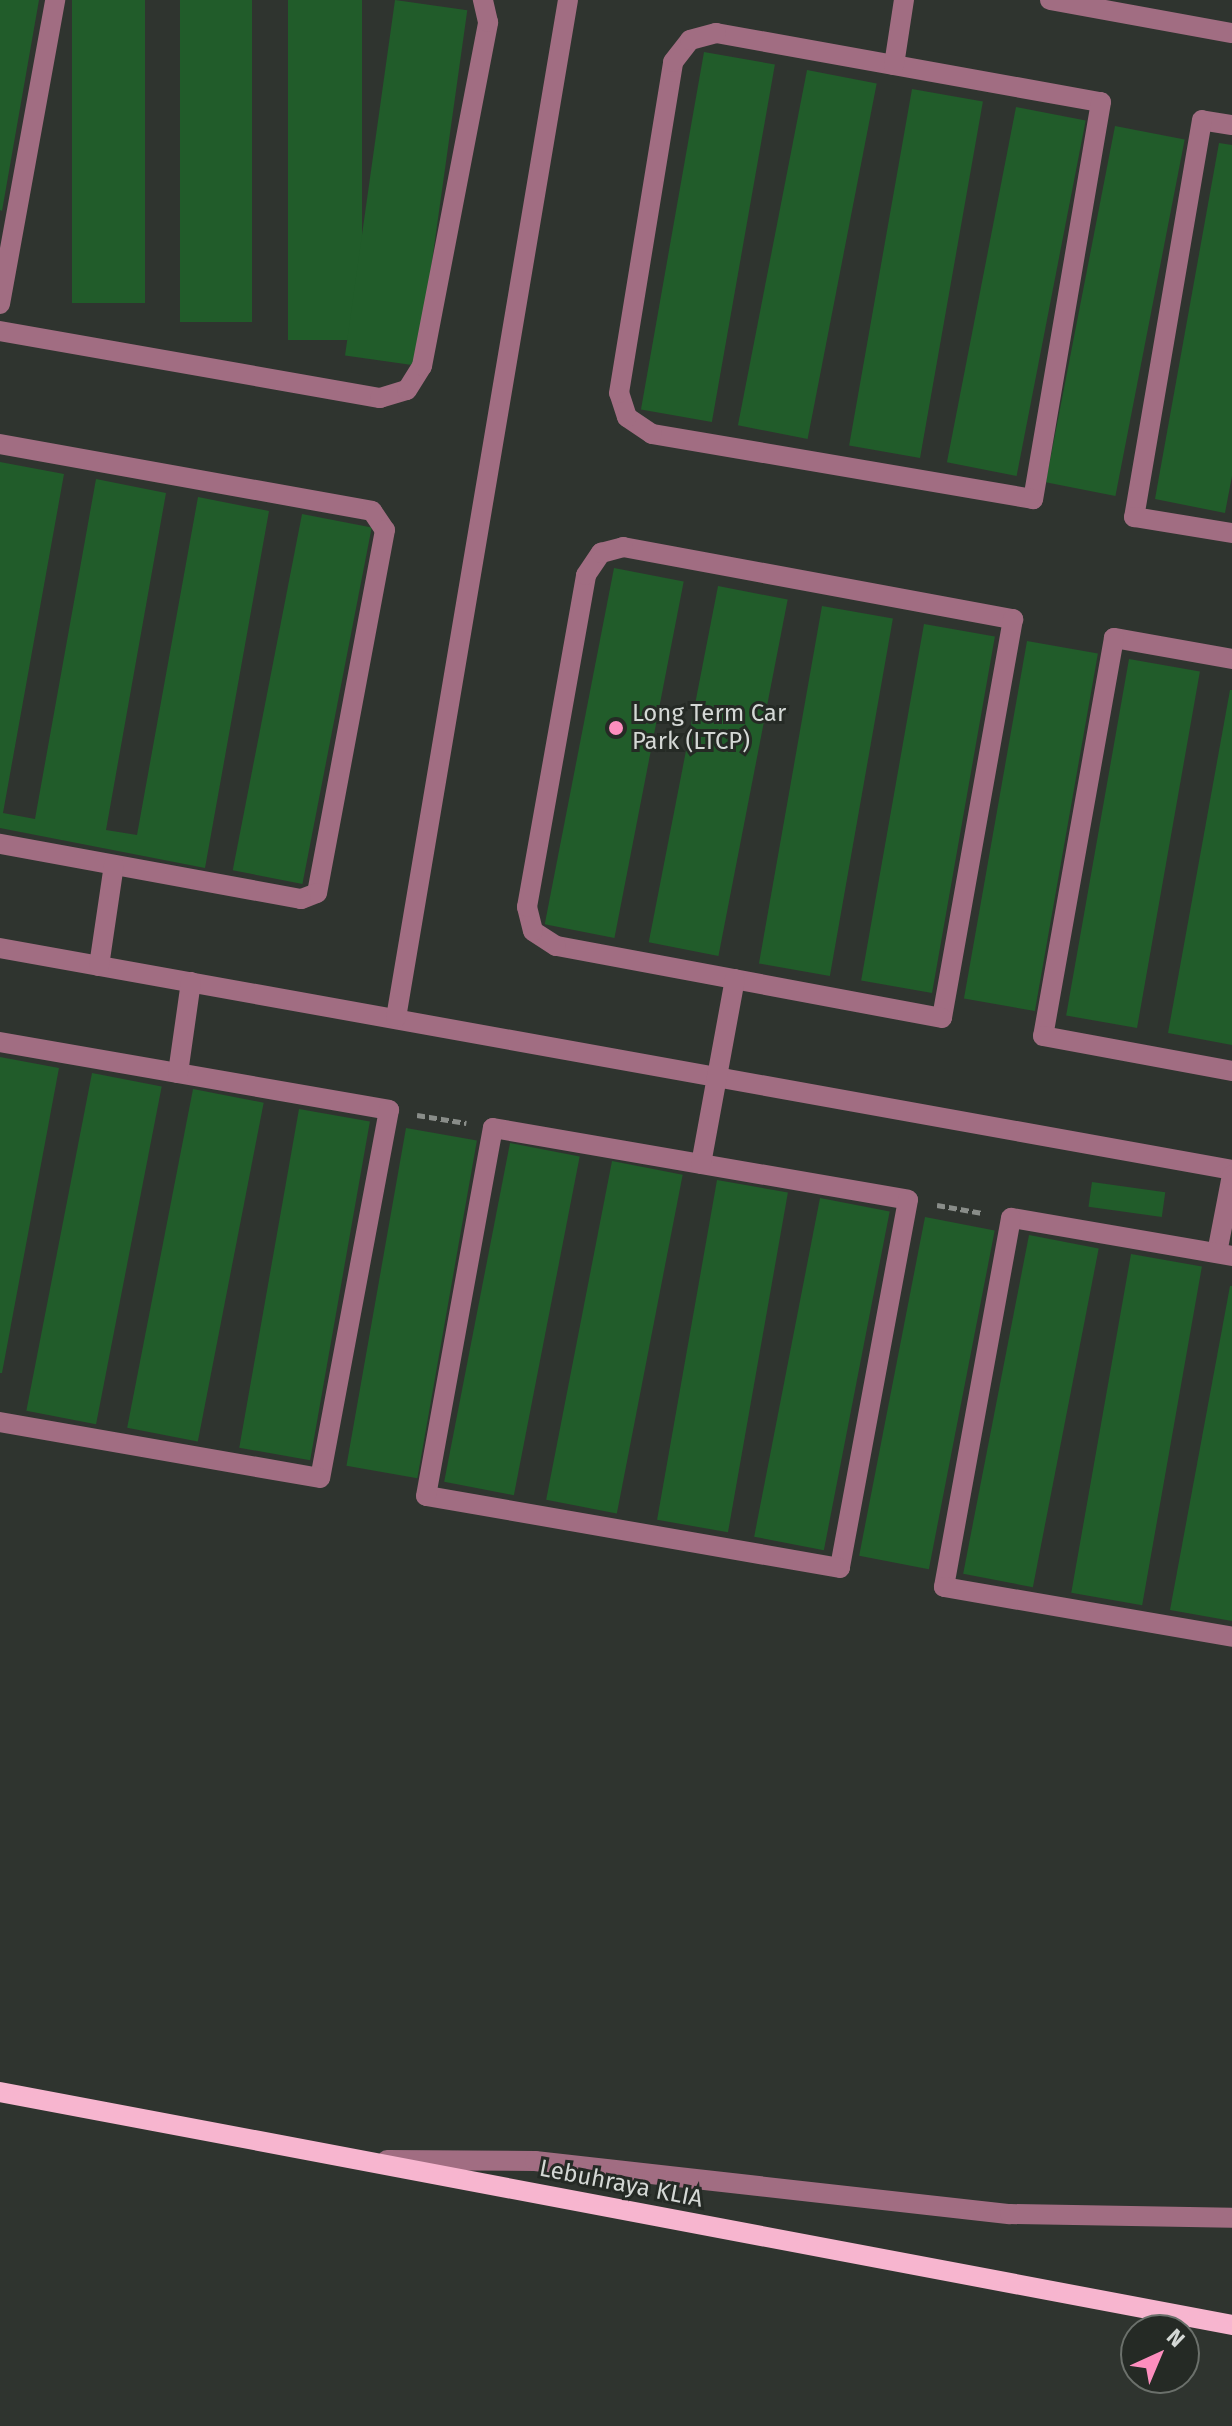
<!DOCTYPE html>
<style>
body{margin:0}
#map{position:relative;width:1232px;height:2426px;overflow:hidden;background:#2f342f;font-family:"Fira Sans",sans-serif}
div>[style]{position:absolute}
.building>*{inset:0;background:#215c2a;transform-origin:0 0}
.path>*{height:5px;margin-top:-2.5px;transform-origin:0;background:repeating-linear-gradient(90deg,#898d89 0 8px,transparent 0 12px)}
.minor>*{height:20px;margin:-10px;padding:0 10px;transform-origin:10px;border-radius:10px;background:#a16d82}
.major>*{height:20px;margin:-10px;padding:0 10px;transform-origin:10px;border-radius:10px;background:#f7b5cf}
.dots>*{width:22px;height:22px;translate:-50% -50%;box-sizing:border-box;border:4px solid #252a25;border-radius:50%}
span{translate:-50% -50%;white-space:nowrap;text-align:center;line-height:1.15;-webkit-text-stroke:6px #252a25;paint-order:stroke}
.poi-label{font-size:24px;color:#d4d8d5}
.left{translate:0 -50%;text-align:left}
.street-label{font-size:24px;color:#d4d8d5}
.north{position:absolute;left:1120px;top:2314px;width:80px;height:80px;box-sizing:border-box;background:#252a25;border:2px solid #6b706b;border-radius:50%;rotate:44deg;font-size:22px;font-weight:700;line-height:32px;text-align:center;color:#d4d8d5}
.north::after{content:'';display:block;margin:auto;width:28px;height:36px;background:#fd8ebe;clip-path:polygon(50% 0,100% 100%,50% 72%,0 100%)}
</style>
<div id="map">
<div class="building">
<div style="clip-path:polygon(0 0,39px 0,2px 211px,0 210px)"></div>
<div style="left:72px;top:0;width:73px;height:303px"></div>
<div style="left:180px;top:0;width:72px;height:322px"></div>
<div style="left:288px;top:0;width:74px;height:340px"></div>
<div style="left:395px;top:0;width:73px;height:359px;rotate:8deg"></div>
<div style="left:704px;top:52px;width:72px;height:363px;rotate:10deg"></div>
<div style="left:807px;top:70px;width:71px;height:362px;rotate:11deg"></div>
<div style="left:912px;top:89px;width:72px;height:362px;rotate:10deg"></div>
<div style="left:1016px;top:107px;width:71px;height:362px;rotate:11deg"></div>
<div style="left:1115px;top:126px;width:71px;height:363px;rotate:11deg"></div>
<div style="clip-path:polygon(1219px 143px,1232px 145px,1232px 476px,1225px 513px,1155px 499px)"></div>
<div style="clip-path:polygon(0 462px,64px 474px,3px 813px,35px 819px,96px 479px,166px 493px,106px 830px,137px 835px,198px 497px,269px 511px,205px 868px,0 828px)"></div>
<div style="left:302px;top:514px;width:71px;height:363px;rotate:11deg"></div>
<div style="left:614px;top:568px;width:71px;height:363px;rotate:11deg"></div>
<div style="left:718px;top:586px;width:71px;height:363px;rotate:11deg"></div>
<div style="left:822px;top:606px;width:72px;height:363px;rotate:10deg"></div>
<div style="left:924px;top:624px;width:72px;height:362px;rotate:10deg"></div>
<div style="left:1027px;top:641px;width:72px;height:363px;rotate:10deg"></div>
<div style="left:1129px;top:659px;width:72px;height:362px;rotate:10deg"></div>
<div style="clip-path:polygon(1230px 690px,1232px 690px,1232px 1045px,1168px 1033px)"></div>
<div style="clip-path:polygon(0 1057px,59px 1068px,2px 1373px,0 1373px)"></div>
<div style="left:92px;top:1073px;width:71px;height:344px;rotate:11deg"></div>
<div style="left:193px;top:1089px;width:72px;height:345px;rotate:11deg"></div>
<div style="left:299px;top:1109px;width:72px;height:344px;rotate:10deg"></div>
<div style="left:406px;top:1128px;width:72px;height:343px;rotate:10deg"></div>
<div style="left:510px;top:1143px;width:71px;height:345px;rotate:11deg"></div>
<div style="left:612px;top:1161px;width:72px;height:345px;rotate:11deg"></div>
<div style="left:717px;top:1180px;width:72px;height:345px;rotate:10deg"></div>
<div style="left:1092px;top:1182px;width:74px;height:25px;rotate:8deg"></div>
<div style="left:820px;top:1198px;width:71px;height:345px;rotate:11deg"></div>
<div style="left:925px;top:1217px;width:71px;height:345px;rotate:11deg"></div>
<div style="left:1029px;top:1235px;width:71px;height:345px;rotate:11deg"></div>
<div style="left:1131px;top:1254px;width:72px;height:344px;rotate:10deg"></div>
<div style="clip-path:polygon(1230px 1286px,1232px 1286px,1232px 1621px,1170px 1610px)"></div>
</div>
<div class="path">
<div style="left:417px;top:1115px;width:50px;rotate:9.3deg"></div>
<div style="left:937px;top:1205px;width:46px;rotate:10.1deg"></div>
</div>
<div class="minor">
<div style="left:1050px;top:0;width:185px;rotate:10.3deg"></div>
<div style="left:716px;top:33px;width:391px;rotate:10.2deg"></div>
<div style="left:1101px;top:102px;width:403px;rotate:99.7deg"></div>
<div style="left:1033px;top:499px;width:387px;rotate:-170.3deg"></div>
<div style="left:652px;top:434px;width:30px;rotate:-146deg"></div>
<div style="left:627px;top:417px;width:25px;rotate:-108deg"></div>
<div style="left:619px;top:393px;width:335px;rotate:-80.7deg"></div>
<div style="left:673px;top:62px;width:28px;rotate:-52deg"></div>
<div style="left:690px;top:40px;width:27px;rotate:-15deg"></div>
<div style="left:894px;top:65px;width:66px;rotate:-81.3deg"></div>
<div style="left:1232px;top:125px;width:30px;rotate:-171deg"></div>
<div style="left:1202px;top:120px;width:403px;rotate:99.7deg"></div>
<div style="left:1134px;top:517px;width:99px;rotate:9.3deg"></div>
<div style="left:0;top:304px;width:309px;rotate:-79.7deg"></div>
<div style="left:0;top:331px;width:386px;rotate:10deg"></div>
<div style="left:380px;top:398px;width:28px;rotate:-17deg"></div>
<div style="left:407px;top:390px;width:28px;rotate:-58deg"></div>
<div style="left:422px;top:366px;width:350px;rotate:-79.1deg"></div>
<div style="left:488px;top:22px;width:23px;rotate:-103deg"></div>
<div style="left:0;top:444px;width:378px;rotate:10.2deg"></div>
<div style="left:372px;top:511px;width:23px;rotate:56deg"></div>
<div style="left:385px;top:530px;width:369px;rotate:100.6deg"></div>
<div style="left:317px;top:893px;width:17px;rotate:159deg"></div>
<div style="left:301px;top:899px;width:306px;rotate:-169.6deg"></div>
<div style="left:623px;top:547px;width:397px;rotate:10.5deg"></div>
<div style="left:1013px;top:619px;width:405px;rotate:100.1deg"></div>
<div style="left:942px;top:1018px;width:393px;rotate:-169.4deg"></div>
<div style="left:556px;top:946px;width:27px;rotate:-147deg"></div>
<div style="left:533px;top:931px;width:25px;rotate:-104deg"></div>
<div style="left:527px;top:907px;width:337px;rotate:-79.9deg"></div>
<div style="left:586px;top:575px;width:27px;rotate:-56deg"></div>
<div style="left:601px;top:553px;width:23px;rotate:-15deg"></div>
<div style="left:1232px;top:659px;width:120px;rotate:-169.9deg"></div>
<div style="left:1114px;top:638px;width:404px;rotate:100.1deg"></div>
<div style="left:1043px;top:1036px;width:192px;rotate:10.5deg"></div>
<div style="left:0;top:948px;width:1252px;rotate:10.21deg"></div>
<div style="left:99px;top:966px;width:102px;rotate:-81.6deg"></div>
<div style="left:396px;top:1018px;width:1032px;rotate:-80.41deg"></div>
<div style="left:0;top:1042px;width:395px;rotate:9.9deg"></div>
<div style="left:389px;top:1110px;width:374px;rotate:100.6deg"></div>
<div style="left:320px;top:1478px;width:325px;rotate:-170.1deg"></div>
<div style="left:178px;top:1073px;width:92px;rotate:-81.9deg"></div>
<div style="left:493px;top:1128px;width:421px;rotate:9.8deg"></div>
<div style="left:908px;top:1200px;width:374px;rotate:100.5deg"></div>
<div style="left:840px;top:1568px;width:420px;rotate:-170.1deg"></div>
<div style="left:426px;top:1496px;width:374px;rotate:-79.7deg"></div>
<div style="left:701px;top:1164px;width:188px;rotate:-79.6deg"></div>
<div style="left:1217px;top:1253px;width:79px;rotate:-79.1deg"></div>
<div style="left:1232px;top:1256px;width:224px;rotate:-170.2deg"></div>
<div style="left:1011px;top:1218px;width:375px;rotate:100.3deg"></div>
<div style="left:944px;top:1587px;width:292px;rotate:9.8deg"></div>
<div style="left:387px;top:2160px;width:148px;rotate:0.4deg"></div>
<div style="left:535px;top:2161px;width:478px;rotate:6.4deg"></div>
<div style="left:1010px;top:2214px;width:222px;rotate:1deg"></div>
</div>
<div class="major">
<div style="left:0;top:2092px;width:1254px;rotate:10.71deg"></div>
</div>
<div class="dots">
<div style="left:616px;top:728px;background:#fd8ebe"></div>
</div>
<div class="poi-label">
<span class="left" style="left:632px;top:728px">Long Term Car<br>Park (LTCP)</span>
</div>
<div class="street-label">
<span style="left:621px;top:2184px;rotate:11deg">Lebuhraya KLIA</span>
</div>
<div class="north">N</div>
</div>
